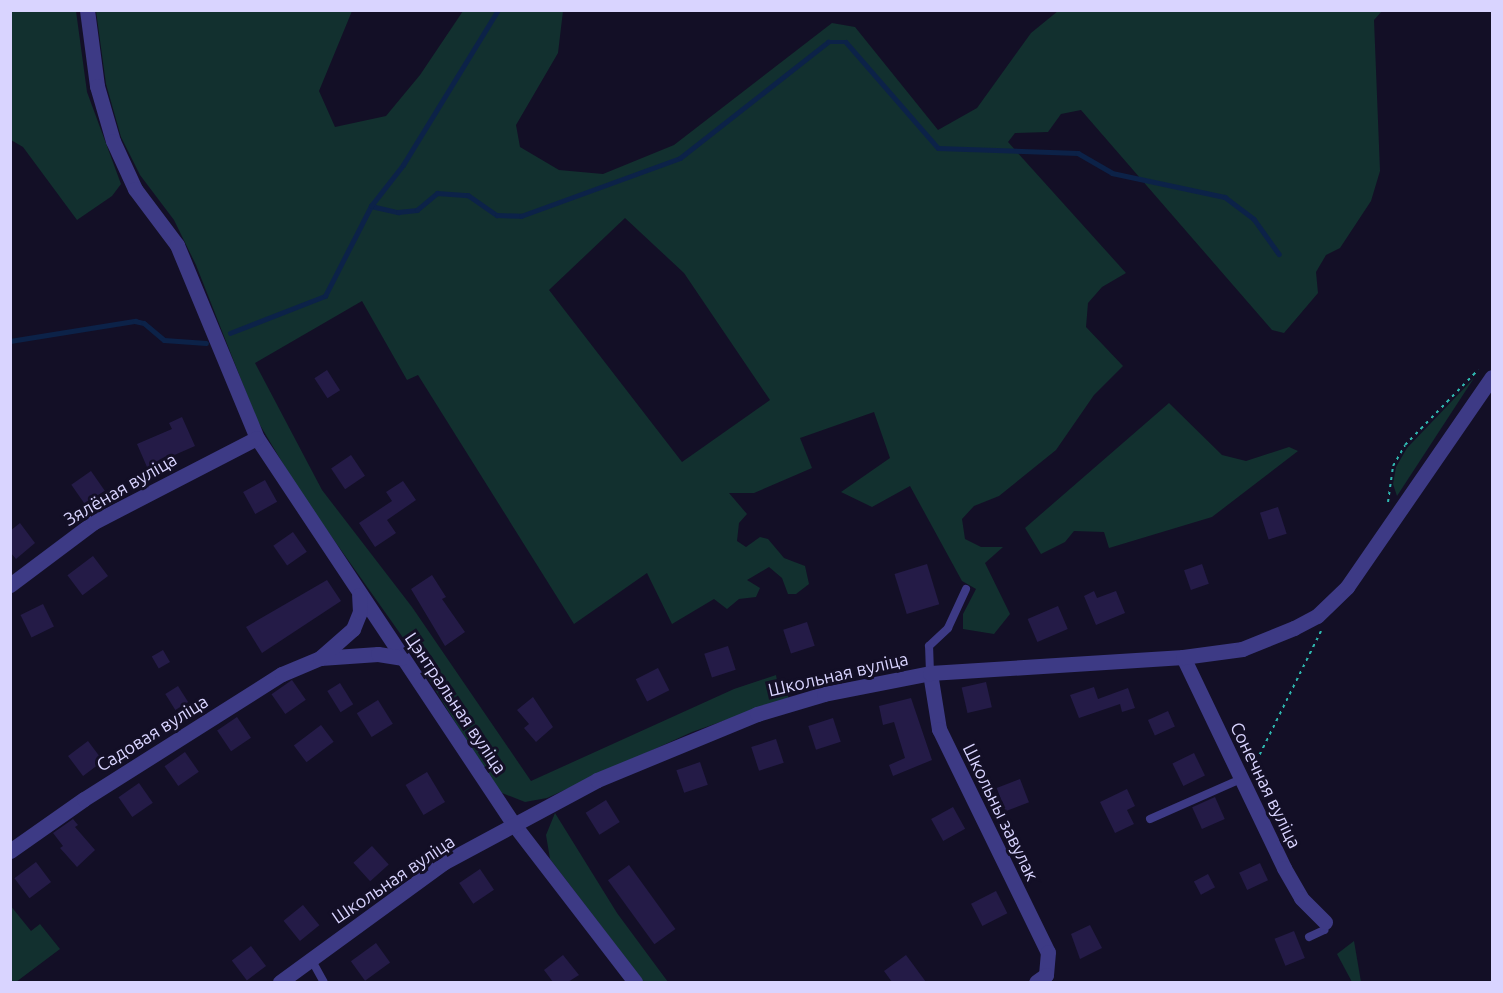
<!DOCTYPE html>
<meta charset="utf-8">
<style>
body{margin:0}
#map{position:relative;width:1503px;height:993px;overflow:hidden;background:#130f26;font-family:Ubuntu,sans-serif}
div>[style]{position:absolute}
.green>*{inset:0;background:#12302f}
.stream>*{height:4.5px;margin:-2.25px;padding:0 2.25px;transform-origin:2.25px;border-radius:2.25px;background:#0c2248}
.building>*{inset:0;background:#241b47;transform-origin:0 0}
.path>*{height:2px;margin-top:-1px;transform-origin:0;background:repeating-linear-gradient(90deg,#2fb8b0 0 3px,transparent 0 7.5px)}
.service>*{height:8px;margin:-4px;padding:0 4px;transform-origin:4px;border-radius:4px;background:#3d3a85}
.minor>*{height:15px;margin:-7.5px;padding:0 7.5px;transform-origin:7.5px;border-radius:7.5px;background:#3d3a85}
span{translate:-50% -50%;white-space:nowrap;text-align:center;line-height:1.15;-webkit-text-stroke:6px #130f26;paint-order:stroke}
.street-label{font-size:18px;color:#d9d4ff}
.frame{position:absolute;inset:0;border:12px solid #d9d4ff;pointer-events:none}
</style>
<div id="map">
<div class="green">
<div style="clip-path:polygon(10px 11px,76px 11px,87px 92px,121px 184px,112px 196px,77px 220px,23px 147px,11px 140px)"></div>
<div style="clip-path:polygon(evenodd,96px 11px,352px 11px,319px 91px,335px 127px,386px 116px,420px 75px,463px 11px,563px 11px,558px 53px,516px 125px,520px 147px,559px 170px,603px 174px,674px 145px,832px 23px,855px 27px,938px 130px,977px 108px,1031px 33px,1058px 11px,1382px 11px,1374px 20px,1380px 171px,1371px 201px,1340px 248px,1326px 255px,1316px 272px,1318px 293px,1284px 333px,1272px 330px,1081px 110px,1061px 114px,1048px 132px,1015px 133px,1008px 142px,1126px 273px,1102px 287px,1088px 303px,1086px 327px,1123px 366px,1094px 395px,1056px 450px,999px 496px,974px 506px,962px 519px,965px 539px,981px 547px,1003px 547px,985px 563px,1010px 614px,994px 634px,963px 629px,963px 614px,976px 589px,962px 581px,910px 486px,872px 507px,841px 492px,890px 458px,874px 412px,800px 438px,812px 468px,754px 493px,729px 493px,747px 514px,739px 523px,737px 541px,746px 547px,760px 537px,768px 539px,784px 558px,805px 566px,809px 584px,796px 594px,788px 594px,782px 578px,769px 567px,747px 580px,760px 588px,756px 597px,739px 599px,727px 609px,714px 599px,672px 624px,647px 573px,574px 624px,418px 375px,407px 380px,362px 301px,255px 363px,322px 490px,412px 607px,531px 781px,734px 689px,776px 675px,778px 686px,788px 690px,788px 698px,692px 732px,547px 798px,525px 802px,502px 793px,490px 779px,404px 639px,300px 492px,257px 420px,196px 265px,174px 220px,140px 175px,121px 137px,106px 84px,96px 11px,625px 218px,684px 273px,770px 400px,682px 462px,549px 290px,625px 218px)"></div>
<div style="clip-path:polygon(1474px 378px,1397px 496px,1393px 484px,1396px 467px,1407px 448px)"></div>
<div style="clip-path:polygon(1169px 403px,1222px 455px,1246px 461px,1289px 447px,1298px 451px,1212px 517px,1109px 548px,1104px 532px,1074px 531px,1065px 542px,1041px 554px,1025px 528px)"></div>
<div style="clip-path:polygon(555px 813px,617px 913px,668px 982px,644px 982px,550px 859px,546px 835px)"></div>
<div style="clip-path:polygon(10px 905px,31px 931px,40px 924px,60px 949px,16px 982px,11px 982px)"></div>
<div style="clip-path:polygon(1354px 941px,1361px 982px,1352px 982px,1337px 954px)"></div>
</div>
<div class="stream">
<div style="left:371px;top:206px;width:28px;rotate:13deg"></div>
<div style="left:398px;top:212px;width:19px;rotate:-6deg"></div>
<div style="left:417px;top:210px;width:26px;rotate:-40deg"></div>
<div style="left:437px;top:193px;width:31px;rotate:4deg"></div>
<div style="left:468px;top:195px;width:35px;rotate:35deg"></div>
<div style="left:497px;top:215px;width:24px;rotate:2deg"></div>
<div style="left:521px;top:216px;width:169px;rotate:-20deg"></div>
<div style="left:680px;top:158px;width:188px;rotate:-38.1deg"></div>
<div style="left:828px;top:42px;width:18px"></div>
<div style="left:846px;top:42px;width:140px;rotate:49deg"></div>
<div style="left:938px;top:148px;width:140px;rotate:2deg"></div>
<div style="left:1078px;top:153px;width:39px;rotate:30deg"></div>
<div style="left:1112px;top:173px;width:116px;rotate:12deg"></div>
<div style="left:1225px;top:197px;width:36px;rotate:37deg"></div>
<div style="left:1254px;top:219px;width:43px;rotate:54.5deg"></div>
<div style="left:230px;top:333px;width:102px;rotate:-21.3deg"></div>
<div style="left:325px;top:296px;width:101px;rotate:-62.9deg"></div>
<div style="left:371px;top:206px;width:52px;rotate:-52deg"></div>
<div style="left:403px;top:165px;width:182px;rotate:-58.5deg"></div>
<div style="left:10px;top:341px;width:127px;rotate:-9.1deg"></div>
<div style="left:135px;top:321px;width:9px;rotate:13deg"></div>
<div style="left:144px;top:323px;width:26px;rotate:40deg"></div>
<div style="left:164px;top:340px;width:42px;rotate:4.1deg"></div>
</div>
<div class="building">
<div style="left:327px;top:370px;width:24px;height:15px;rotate:57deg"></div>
<div style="clip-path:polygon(182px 417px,195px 446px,147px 467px,137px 444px,172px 429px,169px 423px)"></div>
<div style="left:351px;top:455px;width:25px;height:24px;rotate:56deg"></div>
<div style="left:91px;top:471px;width:24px;height:24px;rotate:55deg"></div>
<div style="left:265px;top:480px;width:25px;height:25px;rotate:61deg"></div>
<div style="clip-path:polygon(403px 481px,416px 500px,387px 520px,396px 533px,375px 547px,359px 523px,392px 501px,386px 492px)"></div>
<div style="left:1278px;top:507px;width:28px;height:19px;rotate:72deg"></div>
<div style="clip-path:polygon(20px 523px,35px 543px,16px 559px,10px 552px,10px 531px)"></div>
<div style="left:293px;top:532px;width:24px;height:24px;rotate:55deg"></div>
<div style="left:93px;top:556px;width:25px;height:32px;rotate:53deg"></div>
<div style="left:927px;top:564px;width:42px;height:34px;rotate:73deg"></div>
<div style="left:1202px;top:564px;width:21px;height:19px;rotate:71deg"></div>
<div style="clip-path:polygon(432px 575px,446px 597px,442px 599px,465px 632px,445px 646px,411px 589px)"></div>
<div style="clip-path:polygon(327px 580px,341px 601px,262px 653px,246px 627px)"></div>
<div style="clip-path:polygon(1094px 591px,1097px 598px,1116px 591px,1125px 613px,1096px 625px,1084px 596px)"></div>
<div style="left:43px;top:604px;width:25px;height:25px;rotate:64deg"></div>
<div style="left:1058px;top:606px;width:25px;height:33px;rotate:67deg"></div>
<div style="left:807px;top:622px;width:25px;height:25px;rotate:72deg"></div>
<div style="left:728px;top:646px;width:25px;height:25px;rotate:72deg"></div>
<div style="left:163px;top:650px;width:14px;height:13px;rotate:60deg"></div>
<div style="left:658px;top:668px;width:25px;height:25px;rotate:63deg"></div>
<div style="left:292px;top:680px;width:24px;height:25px;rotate:55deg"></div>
<div style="left:986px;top:682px;width:26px;height:25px;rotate:77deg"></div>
<div style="left:340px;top:683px;width:25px;height:15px;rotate:58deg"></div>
<div style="left:178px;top:686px;width:19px;height:15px;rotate:58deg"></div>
<div style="clip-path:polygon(1094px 687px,1098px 699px,1128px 688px,1135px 708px,1122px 712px,1120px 704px,1079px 718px,1070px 695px)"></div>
<div style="clip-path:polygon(533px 697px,553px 727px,536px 742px,524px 728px,529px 724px,517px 710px)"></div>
<div style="clip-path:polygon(911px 698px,932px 760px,893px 776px,889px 765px,905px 758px,894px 722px,883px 725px,879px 706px)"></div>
<div style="left:378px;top:700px;width:28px;height:25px;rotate:58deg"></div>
<div style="left:1168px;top:711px;width:17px;height:22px;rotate:66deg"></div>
<div style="left:237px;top:717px;width:25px;height:24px;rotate:56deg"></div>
<div style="left:833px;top:718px;width:25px;height:26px;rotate:72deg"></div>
<div style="left:321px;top:725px;width:21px;height:34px;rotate:53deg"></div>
<div style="left:776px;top:739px;width:25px;height:26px;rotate:72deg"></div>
<div style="left:88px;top:741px;width:25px;height:25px;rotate:53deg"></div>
<div style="left:185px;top:752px;width:24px;height:25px;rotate:55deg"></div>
<div style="left:1194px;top:753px;width:25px;height:24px;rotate:64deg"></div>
<div style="left:700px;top:762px;width:24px;height:25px;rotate:71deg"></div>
<div style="left:427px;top:772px;width:35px;height:25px;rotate:59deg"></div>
<div style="left:1020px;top:779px;width:25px;height:25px;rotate:69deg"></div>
<div style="left:139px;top:783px;width:24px;height:25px;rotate:55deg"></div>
<div style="clip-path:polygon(1127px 789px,1135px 806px,1127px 810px,1134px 824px,1115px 833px,1100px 802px)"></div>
<div style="left:1215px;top:797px;width:24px;height:25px;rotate:66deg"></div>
<div style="left:606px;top:800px;width:26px;height:24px;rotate:58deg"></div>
<div style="left:953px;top:807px;width:25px;height:25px;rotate:61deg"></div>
<div style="clip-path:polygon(73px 819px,78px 825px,75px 827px,95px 850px,77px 867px,60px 848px,63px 846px,53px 833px)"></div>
<div style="left:372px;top:846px;width:25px;height:25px;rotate:48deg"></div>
<div style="left:36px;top:862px;width:25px;height:27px;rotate:53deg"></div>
<div style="left:1260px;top:863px;width:19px;height:23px;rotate:65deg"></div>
<div style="left:629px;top:865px;width:79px;height:26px;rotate:54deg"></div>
<div style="left:480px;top:869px;width:25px;height:25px;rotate:56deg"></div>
<div style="left:1208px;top:874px;width:15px;height:16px;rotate:62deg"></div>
<div style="left:996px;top:891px;width:25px;height:28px;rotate:63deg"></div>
<div style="left:303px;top:905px;width:26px;height:25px;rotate:51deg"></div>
<div style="clip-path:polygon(1090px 925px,1102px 948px,1080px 959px,1071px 934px)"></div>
<div style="left:1294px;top:931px;width:29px;height:21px;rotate:68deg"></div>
<div style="left:376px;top:943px;width:24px;height:31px;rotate:54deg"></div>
<div style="left:251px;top:946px;width:25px;height:24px;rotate:53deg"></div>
<div style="clip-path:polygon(563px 955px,579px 975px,568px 982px,553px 982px,544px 970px)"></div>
<div style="clip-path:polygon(906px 955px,926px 982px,892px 982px,884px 971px)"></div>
</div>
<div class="path">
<div style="left:1388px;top:502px;width:36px;rotate:-82deg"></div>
<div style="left:1393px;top:466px;width:24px;rotate:-60deg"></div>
<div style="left:1405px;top:445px;width:105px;rotate:-45.8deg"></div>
<div style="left:1253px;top:768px;width:153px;rotate:-63.6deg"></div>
</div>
<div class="service">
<div style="left:930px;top:673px;width:27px;rotate:-92deg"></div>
<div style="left:929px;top:646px;width:26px;rotate:-43deg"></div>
<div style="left:948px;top:628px;width:43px;rotate:-65.2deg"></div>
<div style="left:1150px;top:819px;width:99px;rotate:-23.7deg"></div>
<div style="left:1309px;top:937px;width:17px;rotate:-25deg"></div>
<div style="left:1324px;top:930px;width:8px;rotate:-83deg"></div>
<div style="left:311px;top:959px;width:26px;rotate:61deg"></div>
</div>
<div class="minor">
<div style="left:87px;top:10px;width:77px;rotate:82.5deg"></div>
<div style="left:97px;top:86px;width:57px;rotate:73.8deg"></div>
<div style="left:113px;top:141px;width:53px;rotate:65.4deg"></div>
<div style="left:135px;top:189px;width:70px;rotate:53.1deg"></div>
<div style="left:177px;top:245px;width:209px;rotate:67.5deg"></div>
<div style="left:257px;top:438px;width:466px;rotate:56.4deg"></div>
<div style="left:515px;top:826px;width:197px;rotate:52.4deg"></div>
<div style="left:10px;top:585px;width:105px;rotate:-36.9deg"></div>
<div style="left:94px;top:522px;width:183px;rotate:-27.3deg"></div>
<div style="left:1183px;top:657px;width:234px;rotate:64.4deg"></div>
<div style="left:1284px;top:868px;width:34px;rotate:60deg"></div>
<div style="left:1301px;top:898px;width:34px;rotate:45deg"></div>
<div style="left:320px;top:658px;width:58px;rotate:-3.9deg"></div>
<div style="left:378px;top:654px;width:24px;rotate:9deg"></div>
<div style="left:930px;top:673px;width:57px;rotate:80.9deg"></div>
<div style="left:939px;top:729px;width:248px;rotate:64deg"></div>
<div style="left:1048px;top:952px;width:23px;rotate:95deg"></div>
<div style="left:1046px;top:975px;width:12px;rotate:145deg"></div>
<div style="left:10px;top:851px;width:90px;rotate:-35.1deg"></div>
<div style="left:84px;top:799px;width:234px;rotate:-32.3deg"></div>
<div style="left:282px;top:674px;width:41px;rotate:-22.8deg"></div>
<div style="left:320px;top:658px;width:44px;rotate:-41.3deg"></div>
<div style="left:353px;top:629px;width:18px;rotate:-68deg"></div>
<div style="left:360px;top:612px;width:17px;rotate:-93deg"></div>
<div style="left:280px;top:982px;width:202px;rotate:-36.1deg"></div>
<div style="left:443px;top:863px;width:175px;rotate:-28.3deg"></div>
<div style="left:597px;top:780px;width:173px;rotate:-22.4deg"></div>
<div style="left:757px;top:714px;width:70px;rotate:-16.6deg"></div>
<div style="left:824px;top:694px;width:108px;rotate:-11.2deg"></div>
<div style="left:930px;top:673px;width:254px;rotate:-3.6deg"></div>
<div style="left:1183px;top:657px;width:60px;rotate:-7.7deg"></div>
<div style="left:1242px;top:649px;width:56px;rotate:-22deg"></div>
<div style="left:1294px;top:628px;width:26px;rotate:-28deg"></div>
<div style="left:1317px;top:616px;width:42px;rotate:-44deg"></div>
<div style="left:1347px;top:587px;width:255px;rotate:-55.4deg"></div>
</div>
<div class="street-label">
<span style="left:120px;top:489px;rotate:-30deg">Зялёная вуліца</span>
<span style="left:838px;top:674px;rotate:-13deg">Школьная вуліца</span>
<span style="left:456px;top:703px;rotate:56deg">Цэнтральная вуліца</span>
<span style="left:152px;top:733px;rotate:-32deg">Садовая вуліца</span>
<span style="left:1266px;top:785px;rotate:64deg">Сонечная вуліца</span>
<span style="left:1001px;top:812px;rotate:64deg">Школьны завулак</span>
<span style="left:393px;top:879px;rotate:-34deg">Школьная вуліца</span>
</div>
<div class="frame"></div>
</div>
